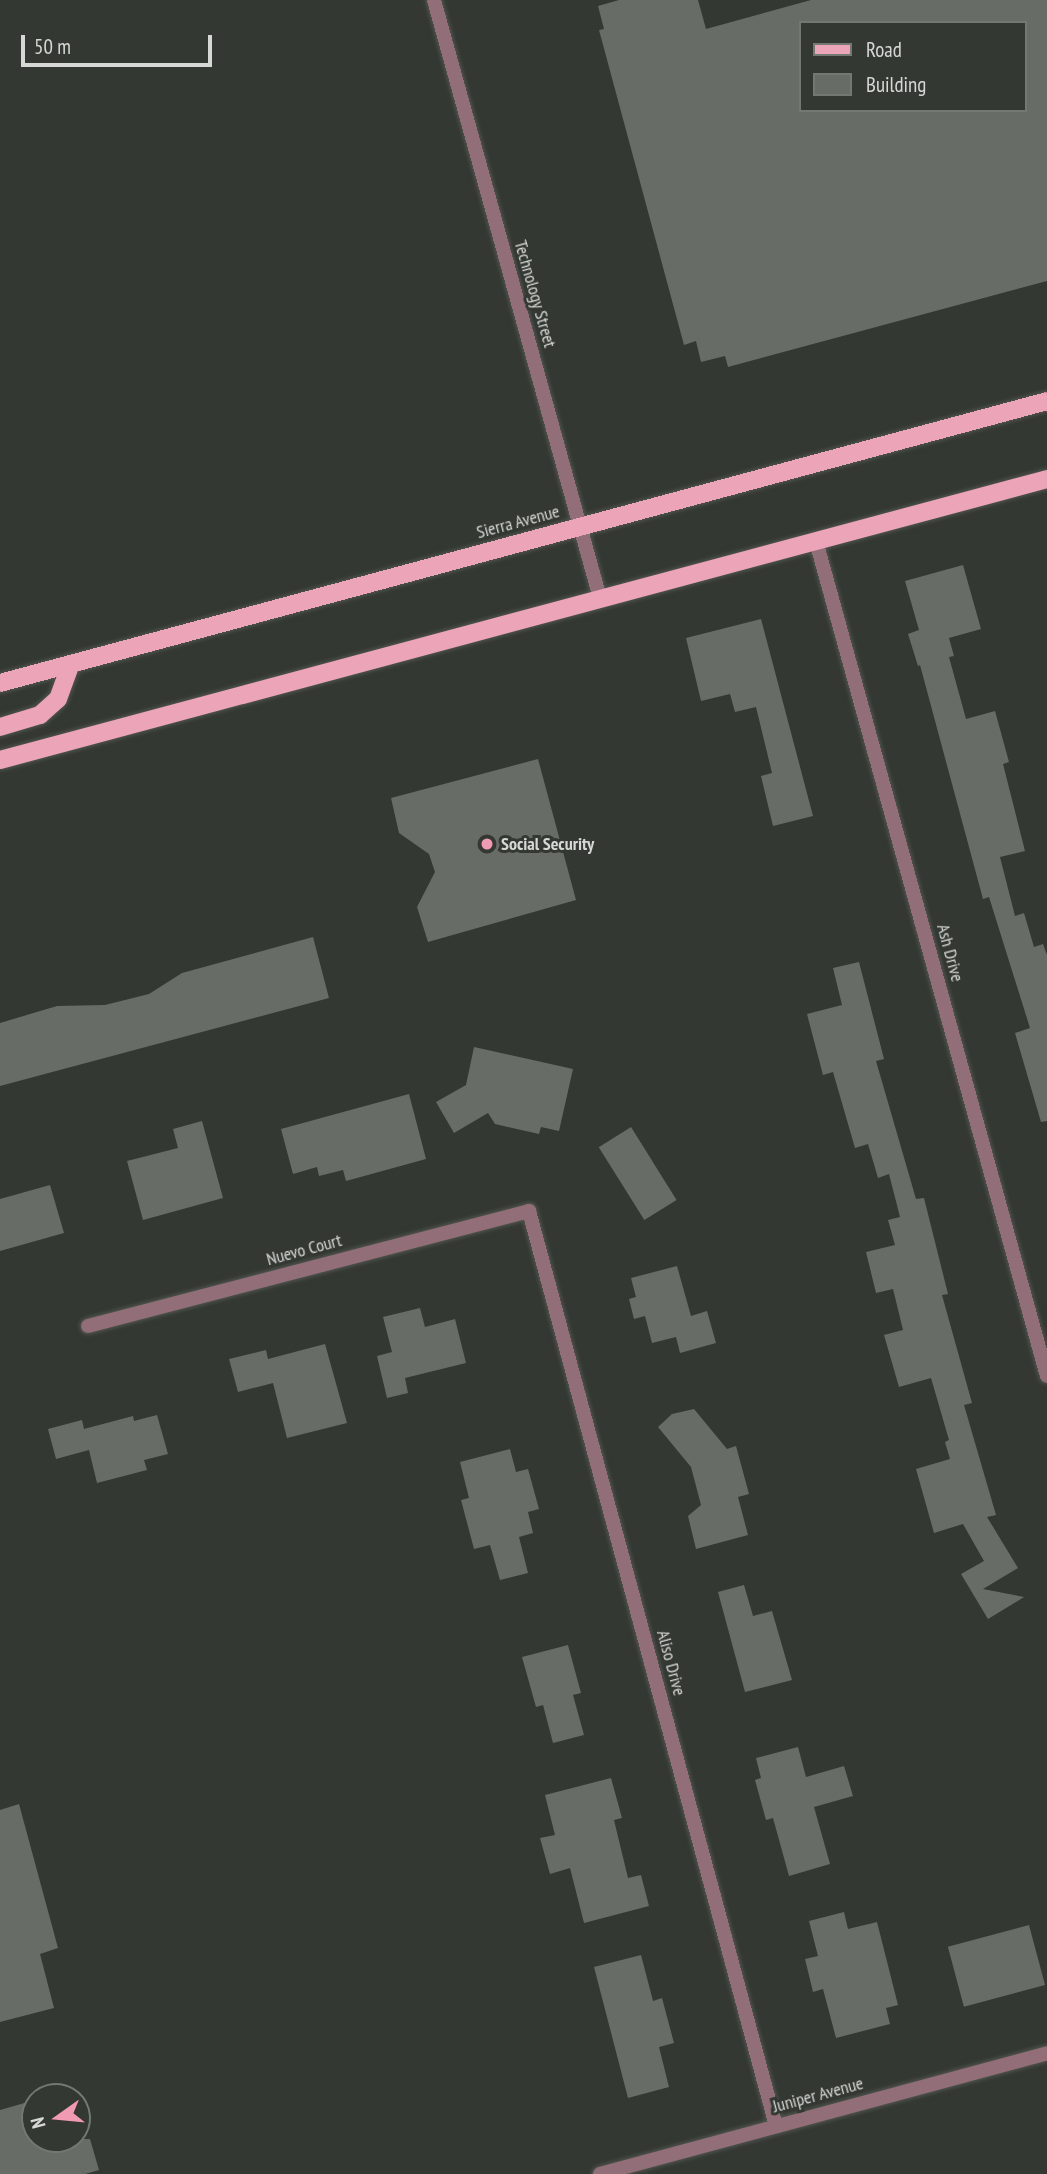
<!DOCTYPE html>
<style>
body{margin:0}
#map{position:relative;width:1047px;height:2174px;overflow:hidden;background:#343832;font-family:"PT Sans Narrow",sans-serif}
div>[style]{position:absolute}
.building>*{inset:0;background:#686c66;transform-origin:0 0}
.roads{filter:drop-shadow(0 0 2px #51554f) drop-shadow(0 0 2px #51554f)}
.street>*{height:14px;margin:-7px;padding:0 7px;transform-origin:7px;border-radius:7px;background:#916e78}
.primary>*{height:18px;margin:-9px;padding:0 9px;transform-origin:9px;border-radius:9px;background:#eba4b8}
.dots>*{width:19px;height:19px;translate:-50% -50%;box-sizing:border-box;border:4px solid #343832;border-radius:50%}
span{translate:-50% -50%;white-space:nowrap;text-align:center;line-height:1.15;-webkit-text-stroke:6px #343832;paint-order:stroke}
.street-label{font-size:18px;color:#d5d8d4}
.poi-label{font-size:18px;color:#d5d8d4;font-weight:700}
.left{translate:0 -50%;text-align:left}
.legend{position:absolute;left:799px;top:21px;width:228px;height:91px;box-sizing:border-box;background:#343832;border:2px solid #747873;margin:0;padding:9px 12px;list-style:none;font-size:21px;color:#d5d8d4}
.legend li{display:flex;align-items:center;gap:14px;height:35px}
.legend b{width:35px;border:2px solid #747873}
.north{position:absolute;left:21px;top:2083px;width:70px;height:70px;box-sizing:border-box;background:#343832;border:2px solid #747873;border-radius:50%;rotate:255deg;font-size:19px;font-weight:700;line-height:28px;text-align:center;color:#d5d8d4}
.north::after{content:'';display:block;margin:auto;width:24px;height:32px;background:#f19ab3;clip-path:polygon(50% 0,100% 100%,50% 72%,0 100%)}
.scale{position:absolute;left:21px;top:35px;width:191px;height:32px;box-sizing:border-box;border:4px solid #d5d8d4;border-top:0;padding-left:9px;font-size:21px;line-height:24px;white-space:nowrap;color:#d5d8d4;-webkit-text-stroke:5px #343832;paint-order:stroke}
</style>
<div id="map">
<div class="building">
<div style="clip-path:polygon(evenodd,619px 0,698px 0,706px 29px,811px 0,1047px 0,1047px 281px,728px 367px,725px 356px,701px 362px,696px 341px,684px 345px,599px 30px,604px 29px,598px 6px,619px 0,800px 23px,1024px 23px,1024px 110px,800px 110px,800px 23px)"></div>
<div style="clip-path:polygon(963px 565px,981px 629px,949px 638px,954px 656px,949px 657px,966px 719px,995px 711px,1009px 762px,1003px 764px,1025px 851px,1000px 857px,1015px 916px,1024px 913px,1034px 947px,1043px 944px,1047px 955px,1047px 1121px,1041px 1122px,1015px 1033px,1030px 1028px,989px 897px,983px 899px,920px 665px,918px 666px,908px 634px,919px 630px,905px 581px)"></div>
<div style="clip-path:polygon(761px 619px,813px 816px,773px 826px,761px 776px,772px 773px,756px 707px,735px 712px,730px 694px,701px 701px,686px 638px)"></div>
<div style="clip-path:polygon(538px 759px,576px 900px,428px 942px,417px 907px,435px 872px,429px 854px,399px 833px,391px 798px)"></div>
<div style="clip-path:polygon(313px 937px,329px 998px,0 1086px,0 1023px,57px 1006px,105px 1005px,149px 994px,182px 973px)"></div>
<div style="clip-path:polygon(859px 962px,884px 1059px,876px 1061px,916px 1199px,924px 1198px,948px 1294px,942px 1295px,972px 1403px,964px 1405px,996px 1515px,987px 1517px,1018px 1568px,983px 1589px,1024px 1597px,988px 1619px,961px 1574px,984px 1561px,963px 1524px,934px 1533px,916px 1469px,950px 1459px,945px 1442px,949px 1440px,931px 1378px,899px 1387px,884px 1335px,903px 1330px,893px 1289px,876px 1293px,866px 1252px,895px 1245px,888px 1220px,900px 1217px,889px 1174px,878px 1178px,868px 1144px,855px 1148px,833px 1072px,823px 1075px,807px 1014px,842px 1005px,833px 968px)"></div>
<div style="clip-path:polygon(474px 1047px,573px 1069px,559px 1131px,541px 1127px,539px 1134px,495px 1124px,488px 1113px,454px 1133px,436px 1102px,466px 1085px)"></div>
<div style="clip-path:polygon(409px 1094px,426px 1159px,346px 1181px,343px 1170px,319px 1176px,317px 1167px,293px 1174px,281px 1129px)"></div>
<div style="clip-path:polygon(202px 1121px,223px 1198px,143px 1220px,127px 1161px,178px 1148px,173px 1129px)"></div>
<div style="left:631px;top:1127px;width:86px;height:38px;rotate:58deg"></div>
<div style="clip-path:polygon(50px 1185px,64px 1233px,0 1251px,0 1199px)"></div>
<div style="clip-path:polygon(677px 1266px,691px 1316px,707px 1311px,716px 1343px,680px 1353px,676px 1337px,652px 1343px,645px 1316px,634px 1319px,629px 1299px,636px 1297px,631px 1278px)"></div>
<div style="clip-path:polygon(420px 1308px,425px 1327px,455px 1319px,466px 1363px,405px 1378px,408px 1393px,387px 1398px,377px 1356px,392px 1352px,383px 1317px)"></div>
<div style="clip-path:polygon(325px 1344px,347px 1423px,287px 1438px,273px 1383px,238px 1392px,229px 1359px,266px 1350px,268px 1359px)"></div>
<div style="clip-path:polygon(694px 1409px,727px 1449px,736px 1446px,749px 1494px,738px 1497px,748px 1535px,696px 1549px,688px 1516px,701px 1505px,691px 1467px,658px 1427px,672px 1414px)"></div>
<div style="clip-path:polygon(157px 1415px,168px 1454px,144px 1460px,147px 1470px,97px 1483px,89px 1450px,56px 1459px,48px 1429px,82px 1420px,84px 1429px,133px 1416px,134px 1421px)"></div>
<div style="clip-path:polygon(510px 1449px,516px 1472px,528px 1469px,539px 1509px,528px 1512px,533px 1533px,519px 1537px,528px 1573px,500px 1580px,490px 1545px,474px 1549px,461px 1500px,469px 1498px,460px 1462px)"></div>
<div style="clip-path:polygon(744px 1585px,753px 1616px,772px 1611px,792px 1680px,745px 1692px,718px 1592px)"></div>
<div style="clip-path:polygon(568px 1645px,581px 1693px,573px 1695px,584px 1735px,553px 1743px,543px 1705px,536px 1707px,522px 1657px)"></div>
<div style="clip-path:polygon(798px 1747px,806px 1777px,844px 1766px,853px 1796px,814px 1807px,830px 1864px,789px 1876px,773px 1818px,766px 1820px,755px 1780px,761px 1778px,756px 1758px)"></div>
<div style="clip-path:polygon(611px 1778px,622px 1818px,614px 1820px,628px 1878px,641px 1875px,649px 1906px,584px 1923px,570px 1868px,550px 1874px,540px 1838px,555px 1835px,545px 1795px)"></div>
<div style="clip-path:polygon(19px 1804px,58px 1948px,40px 1954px,54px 2008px,0 2022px,0 1810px)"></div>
<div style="clip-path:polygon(844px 1912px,848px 1929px,877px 1922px,898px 2005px,886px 2008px,890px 2024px,836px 2038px,823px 1989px,813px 1992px,805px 1959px,818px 1956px,809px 1921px)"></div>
<div style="left:1029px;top:1925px;width:62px;height:84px;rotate:75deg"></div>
<div style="clip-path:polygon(641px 1955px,653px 2001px,662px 1998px,674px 2043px,659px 2047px,669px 2087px,628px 2098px,594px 1967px)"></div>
<div style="clip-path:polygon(35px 2100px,35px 2139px,90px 2139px,99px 2170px,85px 2174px,0 2174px,0 2110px)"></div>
</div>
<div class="roads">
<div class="street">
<div style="left:434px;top:0;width:621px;rotate:74.49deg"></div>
<div style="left:816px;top:541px;width:866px;rotate:74.54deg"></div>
<div style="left:88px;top:1326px;width:456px;rotate:-14.6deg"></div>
<div style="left:529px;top:1211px;width:948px;rotate:74.89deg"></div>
<div style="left:600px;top:2174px;width:463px;rotate:-15.1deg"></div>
</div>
<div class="primary">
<div style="left:0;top:683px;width:1084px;rotate:-15.07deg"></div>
<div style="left:0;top:727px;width:42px;rotate:-16.7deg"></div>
<div style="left:40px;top:715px;width:24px;rotate:-42deg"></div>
<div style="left:58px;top:699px;width:37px;rotate:-70deg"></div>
<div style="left:0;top:760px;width:1084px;rotate:-15.02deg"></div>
</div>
</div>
<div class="dots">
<div style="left:487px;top:844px;background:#f19ab3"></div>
</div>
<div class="street-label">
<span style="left:535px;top:294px;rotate:74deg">Technology Street</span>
<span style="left:518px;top:522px;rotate:-15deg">Sierra Avenue</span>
<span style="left:950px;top:953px;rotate:75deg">Ash Drive</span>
<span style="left:304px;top:1250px;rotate:-15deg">Nuevo Court</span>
<span style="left:671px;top:1663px;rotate:75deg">Aliso Drive</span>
<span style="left:818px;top:2095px;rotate:-15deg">Juniper Avenue</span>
</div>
<div class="poi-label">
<span class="left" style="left:501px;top:844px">Social Security</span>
</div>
<ul class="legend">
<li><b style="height:9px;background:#eba4b8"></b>Road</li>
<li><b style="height:19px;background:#686c66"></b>Building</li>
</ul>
<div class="north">N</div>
<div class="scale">50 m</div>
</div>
